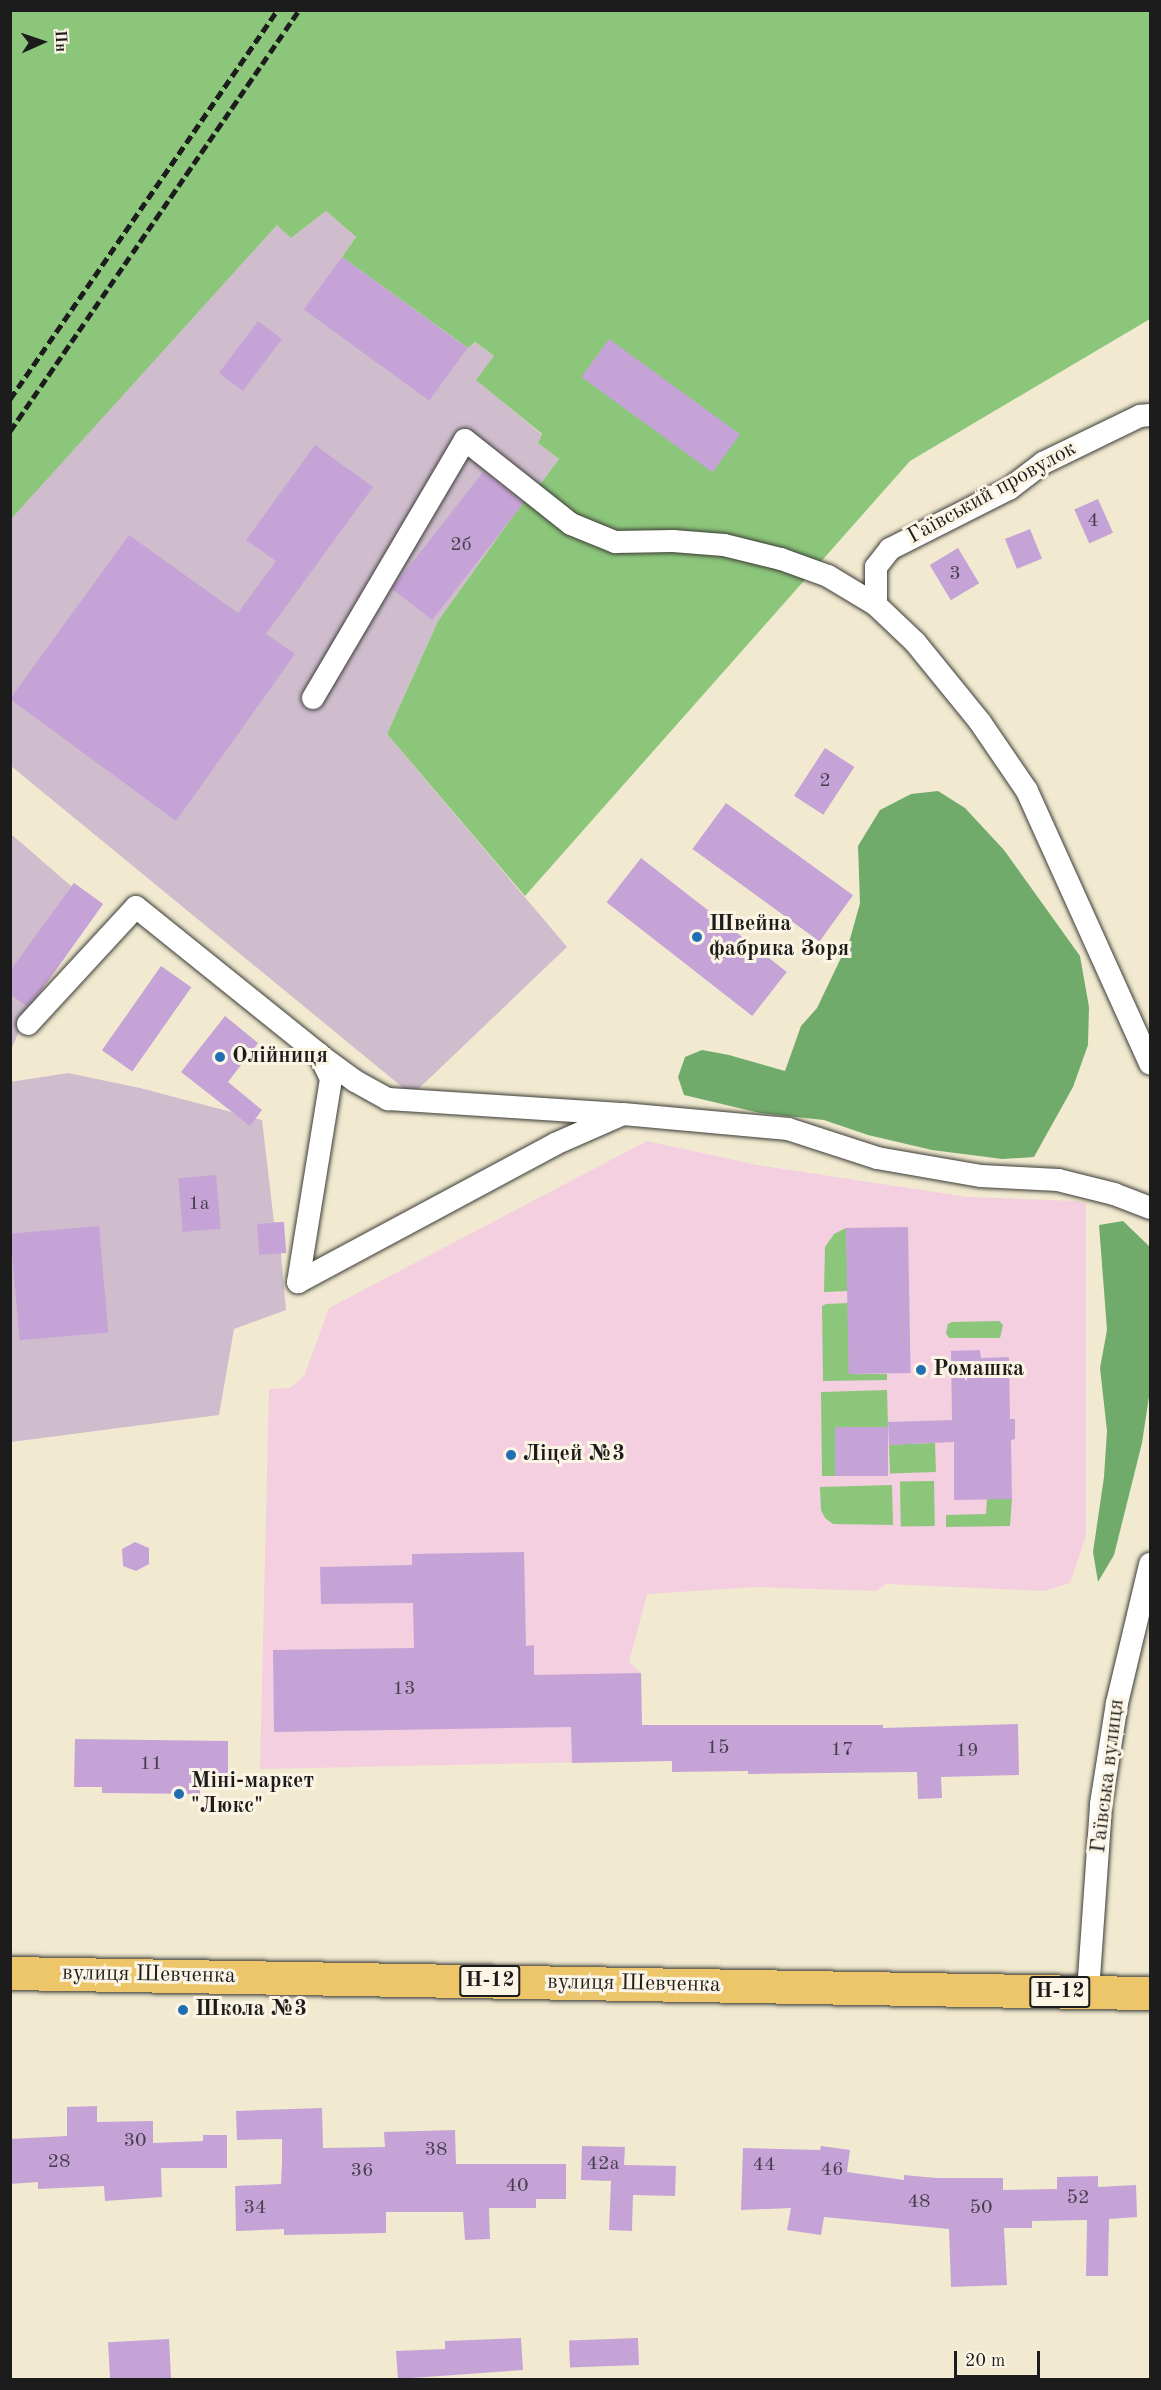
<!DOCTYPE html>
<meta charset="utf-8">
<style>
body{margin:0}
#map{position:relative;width:1161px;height:2390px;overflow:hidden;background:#f1ead0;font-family:"Old Standard TT",serif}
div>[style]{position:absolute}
.built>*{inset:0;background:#f3cfdf}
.industrial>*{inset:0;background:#cfbdce}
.green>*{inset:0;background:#8cc67b;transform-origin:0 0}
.forest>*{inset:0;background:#71ab6b}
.building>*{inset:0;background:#c6a3d7;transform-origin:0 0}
.roads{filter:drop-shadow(0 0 2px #3c3b37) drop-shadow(0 0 2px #3c3b37)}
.minor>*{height:22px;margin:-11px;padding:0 11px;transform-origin:11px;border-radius:11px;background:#fff}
.primary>*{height:33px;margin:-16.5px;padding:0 16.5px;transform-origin:16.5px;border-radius:16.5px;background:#ecc669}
.rail>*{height:4.5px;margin-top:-2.25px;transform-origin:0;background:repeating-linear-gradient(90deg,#1c1c1c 0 9px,transparent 0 13.5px)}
.dots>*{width:16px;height:16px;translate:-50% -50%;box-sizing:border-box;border:3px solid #fcf5e5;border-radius:50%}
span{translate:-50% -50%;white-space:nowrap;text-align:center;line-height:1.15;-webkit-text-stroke:6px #fcf5e5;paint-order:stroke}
.number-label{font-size:20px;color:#463e4b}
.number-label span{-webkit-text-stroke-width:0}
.shield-label span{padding:2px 4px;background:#fcf5e5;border:2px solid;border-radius:4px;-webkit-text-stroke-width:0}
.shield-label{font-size:21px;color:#1c1c1c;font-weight:700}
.street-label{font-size:22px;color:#1c1c1c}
.poi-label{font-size:22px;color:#1c1c1c;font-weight:700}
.left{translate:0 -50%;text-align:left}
.frame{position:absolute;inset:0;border:12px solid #1c1c1c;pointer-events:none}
.north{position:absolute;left:12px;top:12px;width:60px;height:60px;-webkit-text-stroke:4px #fcf5e5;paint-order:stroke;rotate:87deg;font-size:16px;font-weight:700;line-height:24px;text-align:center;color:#1c1c1c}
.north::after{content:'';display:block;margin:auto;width:21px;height:27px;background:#1c1c1c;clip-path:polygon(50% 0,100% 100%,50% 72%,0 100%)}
.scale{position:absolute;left:954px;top:2351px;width:86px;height:27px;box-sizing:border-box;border:3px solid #1c1c1c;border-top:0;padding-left:8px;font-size:18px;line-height:21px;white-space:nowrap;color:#1c1c1c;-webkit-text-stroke:4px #fcf5e5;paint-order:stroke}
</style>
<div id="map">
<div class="built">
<div style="clip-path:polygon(647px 1141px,757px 1165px,968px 1197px,1076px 1201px,1086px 1204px,1086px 1536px,1070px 1583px,1044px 1591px,886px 1584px,876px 1591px,755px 1587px,647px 1594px,629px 1662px,641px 1673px,642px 1761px,260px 1769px,269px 1389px,290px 1388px,304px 1376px,329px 1308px)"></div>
</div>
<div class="industrial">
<div style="clip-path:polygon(326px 211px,356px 237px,342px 257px,468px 348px,475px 342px,495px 357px,477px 380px,542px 435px,538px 443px,559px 459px,539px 486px,536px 484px,438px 621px,387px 734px,567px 947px,412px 1095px,11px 766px,10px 519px,277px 225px,292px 237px)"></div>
<div style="clip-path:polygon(11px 834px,71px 886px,74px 883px,103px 904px,29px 1008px,11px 1050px)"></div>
<div style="clip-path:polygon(68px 1073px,140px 1088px,262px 1120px,274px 1222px,284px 1222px,281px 1254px,286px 1310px,234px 1329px,219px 1415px,11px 1442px,10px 1082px)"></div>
</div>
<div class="green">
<div style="clip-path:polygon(11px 11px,1150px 11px,1150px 319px,910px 461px,525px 896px,387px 734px,438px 621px,536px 484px,539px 486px,559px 459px,538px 443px,542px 434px,476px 380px,494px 356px,475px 342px,468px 348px,342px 257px,356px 237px,326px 211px,291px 238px,277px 225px,11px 519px)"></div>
<div style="clip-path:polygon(846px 1228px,848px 1291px,824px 1292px,825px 1247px,834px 1234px)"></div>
<div style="clip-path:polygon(848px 1303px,851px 1374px,887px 1374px,887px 1380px,823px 1381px,822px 1306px,826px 1304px)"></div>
<div style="clip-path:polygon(999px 1321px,1003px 1325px,1000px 1338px,949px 1338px,946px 1333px,948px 1324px,952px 1322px)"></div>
<div style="clip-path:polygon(887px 1390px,888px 1427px,835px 1427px,837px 1476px,822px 1476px,821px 1392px)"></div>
<div style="left:935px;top:1443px;width:29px;height:46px;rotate:88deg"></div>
<div style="left:934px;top:1481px;width:45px;height:34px;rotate:89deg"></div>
<div style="clip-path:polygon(892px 1485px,893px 1525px,833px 1524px,825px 1518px,821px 1510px,820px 1487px)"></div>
<div style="clip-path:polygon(987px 1499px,1012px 1499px,1010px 1526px,946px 1527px,946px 1515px,986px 1514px)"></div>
</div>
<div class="forest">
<div style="clip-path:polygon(938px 791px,965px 808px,1004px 850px,1080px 956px,1089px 1007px,1088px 1045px,1073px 1087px,1034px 1157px,1002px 1159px,932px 1150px,868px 1135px,824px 1120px,760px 1113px,684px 1095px,678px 1077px,685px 1057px,702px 1050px,729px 1055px,785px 1071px,801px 1026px,817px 1008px,850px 939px,860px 903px,858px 846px,880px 810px,911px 794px)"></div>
<div style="clip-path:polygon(1123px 1221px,1150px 1247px,1150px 1390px,1142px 1443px,1114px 1555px,1098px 1582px,1093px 1552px,1104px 1477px,1107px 1431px,1100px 1368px,1107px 1330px,1099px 1225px)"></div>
</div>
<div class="building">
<div style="left:342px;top:257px;width:155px;height:65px;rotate:36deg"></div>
<div style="left:258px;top:321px;width:30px;height:65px;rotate:37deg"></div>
<div style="left:609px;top:339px;width:162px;height:47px;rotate:36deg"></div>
<div style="clip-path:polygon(315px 445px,373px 487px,266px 634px,295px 654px,176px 821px,10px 699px,129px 535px,238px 613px,276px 561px,246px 540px)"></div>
<div style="left:483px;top:472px;width:51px;height:148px;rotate:38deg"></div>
<div style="left:1098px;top:499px;width:37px;height:26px;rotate:66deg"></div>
<div style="left:1030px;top:529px;width:32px;height:27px;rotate:68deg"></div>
<div style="left:958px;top:548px;width:41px;height:33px;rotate:59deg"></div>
<div style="left:825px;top:748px;width:35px;height:57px;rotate:33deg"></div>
<div style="left:726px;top:803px;width:157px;height:57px;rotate:36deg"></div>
<div style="left:641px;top:858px;width:185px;height:56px;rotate:38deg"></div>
<div style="clip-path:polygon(74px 883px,103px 904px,42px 989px,26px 1006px,10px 994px,10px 971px)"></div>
<div style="left:161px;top:966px;width:37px;height:103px;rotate:35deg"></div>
<div style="clip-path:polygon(225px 1016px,258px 1043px,228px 1082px,262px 1110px,250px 1126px,181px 1072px)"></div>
<div style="left:216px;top:1175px;width:54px;height:38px;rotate:85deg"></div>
<div style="left:284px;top:1222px;width:31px;height:27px;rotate:86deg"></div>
<div style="left:99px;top:1226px;width:107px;height:89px;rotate:85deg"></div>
<div style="left:908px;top:1227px;width:146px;height:62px;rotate:89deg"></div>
<div style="clip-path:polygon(980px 1350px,981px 1358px,1009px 1357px,1010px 1419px,1015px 1419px,1015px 1439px,1011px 1440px,1012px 1499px,954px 1500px,954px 1442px,889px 1445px,888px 1422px,952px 1420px,951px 1351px)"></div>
<div style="left:835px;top:1427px;width:53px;height:49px"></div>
<div style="clip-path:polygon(135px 1542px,149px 1548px,149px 1564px,136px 1571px,123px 1566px,122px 1549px)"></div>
<div style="clip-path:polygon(524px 1552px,526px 1646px,534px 1645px,534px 1675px,641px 1673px,642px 1725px,883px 1725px,883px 1728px,1018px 1724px,1019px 1775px,941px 1777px,942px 1798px,918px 1799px,917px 1772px,748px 1774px,748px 1771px,672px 1772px,672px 1761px,572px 1763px,571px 1727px,274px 1732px,273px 1650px,414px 1648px,413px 1603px,321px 1604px,320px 1567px,412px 1565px,412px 1554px)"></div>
<div style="clip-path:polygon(75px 1739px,228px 1741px,228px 1790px,200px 1789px,200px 1794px,102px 1793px,102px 1787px,74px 1787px)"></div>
<div style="clip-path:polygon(97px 2106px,97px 2122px,153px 2121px,153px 2143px,203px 2141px,203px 2135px,227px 2135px,227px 2168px,161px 2168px,162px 2197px,105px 2201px,104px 2186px,38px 2189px,38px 2182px,10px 2184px,10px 2139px,67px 2136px,67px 2107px)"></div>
<div style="clip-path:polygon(322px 2108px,323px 2148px,385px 2147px,384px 2132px,455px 2130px,456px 2164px,566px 2164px,566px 2199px,536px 2199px,536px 2208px,489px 2208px,490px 2239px,465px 2240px,463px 2212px,386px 2212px,386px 2233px,284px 2235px,284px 2229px,236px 2231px,235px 2186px,281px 2184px,282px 2162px,282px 2139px,237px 2140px,236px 2111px)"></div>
<div style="clip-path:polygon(582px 2146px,625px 2147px,624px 2165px,676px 2166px,675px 2196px,633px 2195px,632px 2231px,609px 2230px,611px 2181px,581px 2180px)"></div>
<div style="clip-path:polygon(821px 2146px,850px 2150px,847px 2172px,904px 2180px,904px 2175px,936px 2178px,1003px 2178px,1003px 2190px,1057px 2189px,1057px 2177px,1098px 2176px,1098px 2187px,1136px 2185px,1137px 2217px,1109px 2219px,1108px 2276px,1086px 2276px,1087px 2220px,1032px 2221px,1032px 2228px,1004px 2228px,1007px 2285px,951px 2287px,949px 2229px,824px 2217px,821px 2235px,787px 2230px,791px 2208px,741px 2210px,743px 2148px,820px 2150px)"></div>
<div style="clip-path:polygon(521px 2338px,523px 2370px,398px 2379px,396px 2351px,445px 2349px,445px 2341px)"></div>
<div style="left:638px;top:2338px;width:27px;height:69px;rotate:88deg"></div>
<div style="left:169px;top:2339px;width:40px;height:61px;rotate:87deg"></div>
</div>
<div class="roads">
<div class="minor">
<div style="left:876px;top:605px;width:38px;rotate:-90deg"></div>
<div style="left:876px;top:567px;width:23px;rotate:-52deg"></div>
<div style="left:890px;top:549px;width:133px;rotate:-26.8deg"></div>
<div style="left:1009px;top:489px;width:43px;rotate:-37.4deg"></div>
<div style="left:1043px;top:463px;width:108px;rotate:-25.9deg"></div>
<div style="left:1140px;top:416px;width:10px;rotate:-6deg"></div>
<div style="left:313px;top:698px;width:299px;rotate:-59.5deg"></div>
<div style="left:465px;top:440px;width:135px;rotate:38.4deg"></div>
<div style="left:571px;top:524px;width:48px;rotate:22.2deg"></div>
<div style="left:615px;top:542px;width:58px;rotate:-1deg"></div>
<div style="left:673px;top:541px;width:51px;rotate:4.5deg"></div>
<div style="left:724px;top:545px;width:59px;rotate:13.8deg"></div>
<div style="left:781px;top:559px;width:50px;rotate:19.9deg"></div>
<div style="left:828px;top:576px;width:56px;rotate:31.1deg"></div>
<div style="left:876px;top:605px;width:54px;rotate:43.5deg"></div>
<div style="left:915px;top:642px;width:103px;rotate:50.9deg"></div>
<div style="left:980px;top:722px;width:83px;rotate:55.7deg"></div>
<div style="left:1027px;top:791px;width:299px;rotate:65.7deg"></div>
<div style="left:28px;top:1024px;width:159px;rotate:-47.3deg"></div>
<div style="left:136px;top:907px;width:235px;rotate:38.8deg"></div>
<div style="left:319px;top:1054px;width:28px;rotate:64deg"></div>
<div style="left:331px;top:1079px;width:206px;rotate:99.2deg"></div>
<div style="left:298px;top:1282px;width:292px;rotate:-28.2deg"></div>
<div style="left:555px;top:1144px;width:74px;rotate:-23.8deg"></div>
<div style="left:623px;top:1114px;width:166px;rotate:5.2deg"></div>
<div style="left:788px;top:1129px;width:94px;rotate:18deg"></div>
<div style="left:877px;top:1158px;width:106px;rotate:9.8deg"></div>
<div style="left:981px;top:1176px;width:77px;rotate:3deg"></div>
<div style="left:1058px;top:1180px;width:58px;rotate:14deg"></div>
<div style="left:1114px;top:1194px;width:39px;rotate:21deg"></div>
<div style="left:322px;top:1057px;width:41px;rotate:36deg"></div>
<div style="left:355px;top:1081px;width:38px;rotate:29deg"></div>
<div style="left:388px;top:1099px;width:230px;rotate:3.7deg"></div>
<div style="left:1088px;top:1992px;width:188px;rotate:-86deg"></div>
<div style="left:1101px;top:1804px;width:102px;rotate:-81deg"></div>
<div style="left:1117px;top:1703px;width:143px;rotate:-76.6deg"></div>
</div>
<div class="primary">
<div style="left:10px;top:1973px;width:1140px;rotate:1.01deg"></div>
</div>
</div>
<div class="rail">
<div style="left:10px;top:399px;width:472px;rotate:-55.5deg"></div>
<div style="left:10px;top:431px;width:511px;rotate:-55.53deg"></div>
</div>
<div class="dots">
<div style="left:697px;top:937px;background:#1f6fb2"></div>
<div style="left:220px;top:1057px;background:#1f6fb2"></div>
<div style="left:921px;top:1370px;background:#1f6fb2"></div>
<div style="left:511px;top:1455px;background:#1f6fb2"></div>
<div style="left:179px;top:1794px;background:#1f6fb2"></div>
<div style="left:183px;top:2010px;background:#1f6fb2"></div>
</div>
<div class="number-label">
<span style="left:1093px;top:521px">4</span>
<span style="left:461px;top:545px">2б</span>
<span style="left:955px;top:574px">3</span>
<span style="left:825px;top:781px">2</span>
<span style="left:199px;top:1204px">1а</span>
<span style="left:404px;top:1689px">13</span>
<span style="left:718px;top:1748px">15</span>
<span style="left:842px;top:1750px">17</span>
<span style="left:967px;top:1751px">19</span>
<span style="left:151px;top:1764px">11</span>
<span style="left:135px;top:2141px">30</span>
<span style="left:436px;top:2150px">38</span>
<span style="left:59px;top:2162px">28</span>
<span style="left:603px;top:2164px">42а</span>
<span style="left:764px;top:2165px">44</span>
<span style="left:832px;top:2170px">46</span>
<span style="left:362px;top:2171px">36</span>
<span style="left:517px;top:2186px">40</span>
<span style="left:1078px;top:2198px">52</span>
<span style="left:919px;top:2202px">48</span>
<span style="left:255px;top:2208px">34</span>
<span style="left:981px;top:2208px">50</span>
</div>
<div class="shield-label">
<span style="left:490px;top:1981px">Н-12</span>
<span style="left:1060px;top:1992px">Н-12</span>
</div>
<div class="street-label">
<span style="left:992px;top:493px;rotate:-29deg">Гаївський провулок</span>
<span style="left:1108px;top:1776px;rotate:-83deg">Гаївська вулиця</span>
<span style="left:149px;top:1975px;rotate:1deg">вулиця Шевченка</span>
<span style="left:634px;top:1984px;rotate:1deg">вулиця Шевченка</span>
</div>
<div class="poi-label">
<span class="left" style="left:709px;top:937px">Швейна<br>фабрика Зоря</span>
<span class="left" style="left:232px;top:1057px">Олійниця</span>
<span class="left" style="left:933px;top:1370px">Ромашка</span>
<span class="left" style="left:523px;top:1455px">Ліцей №3</span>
<span class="left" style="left:191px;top:1794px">Міні-маркет<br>"Люкс"</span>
<span class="left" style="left:195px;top:2010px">Школа №3</span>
</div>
<div class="frame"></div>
<div class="north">Пн</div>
<div class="scale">20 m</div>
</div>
